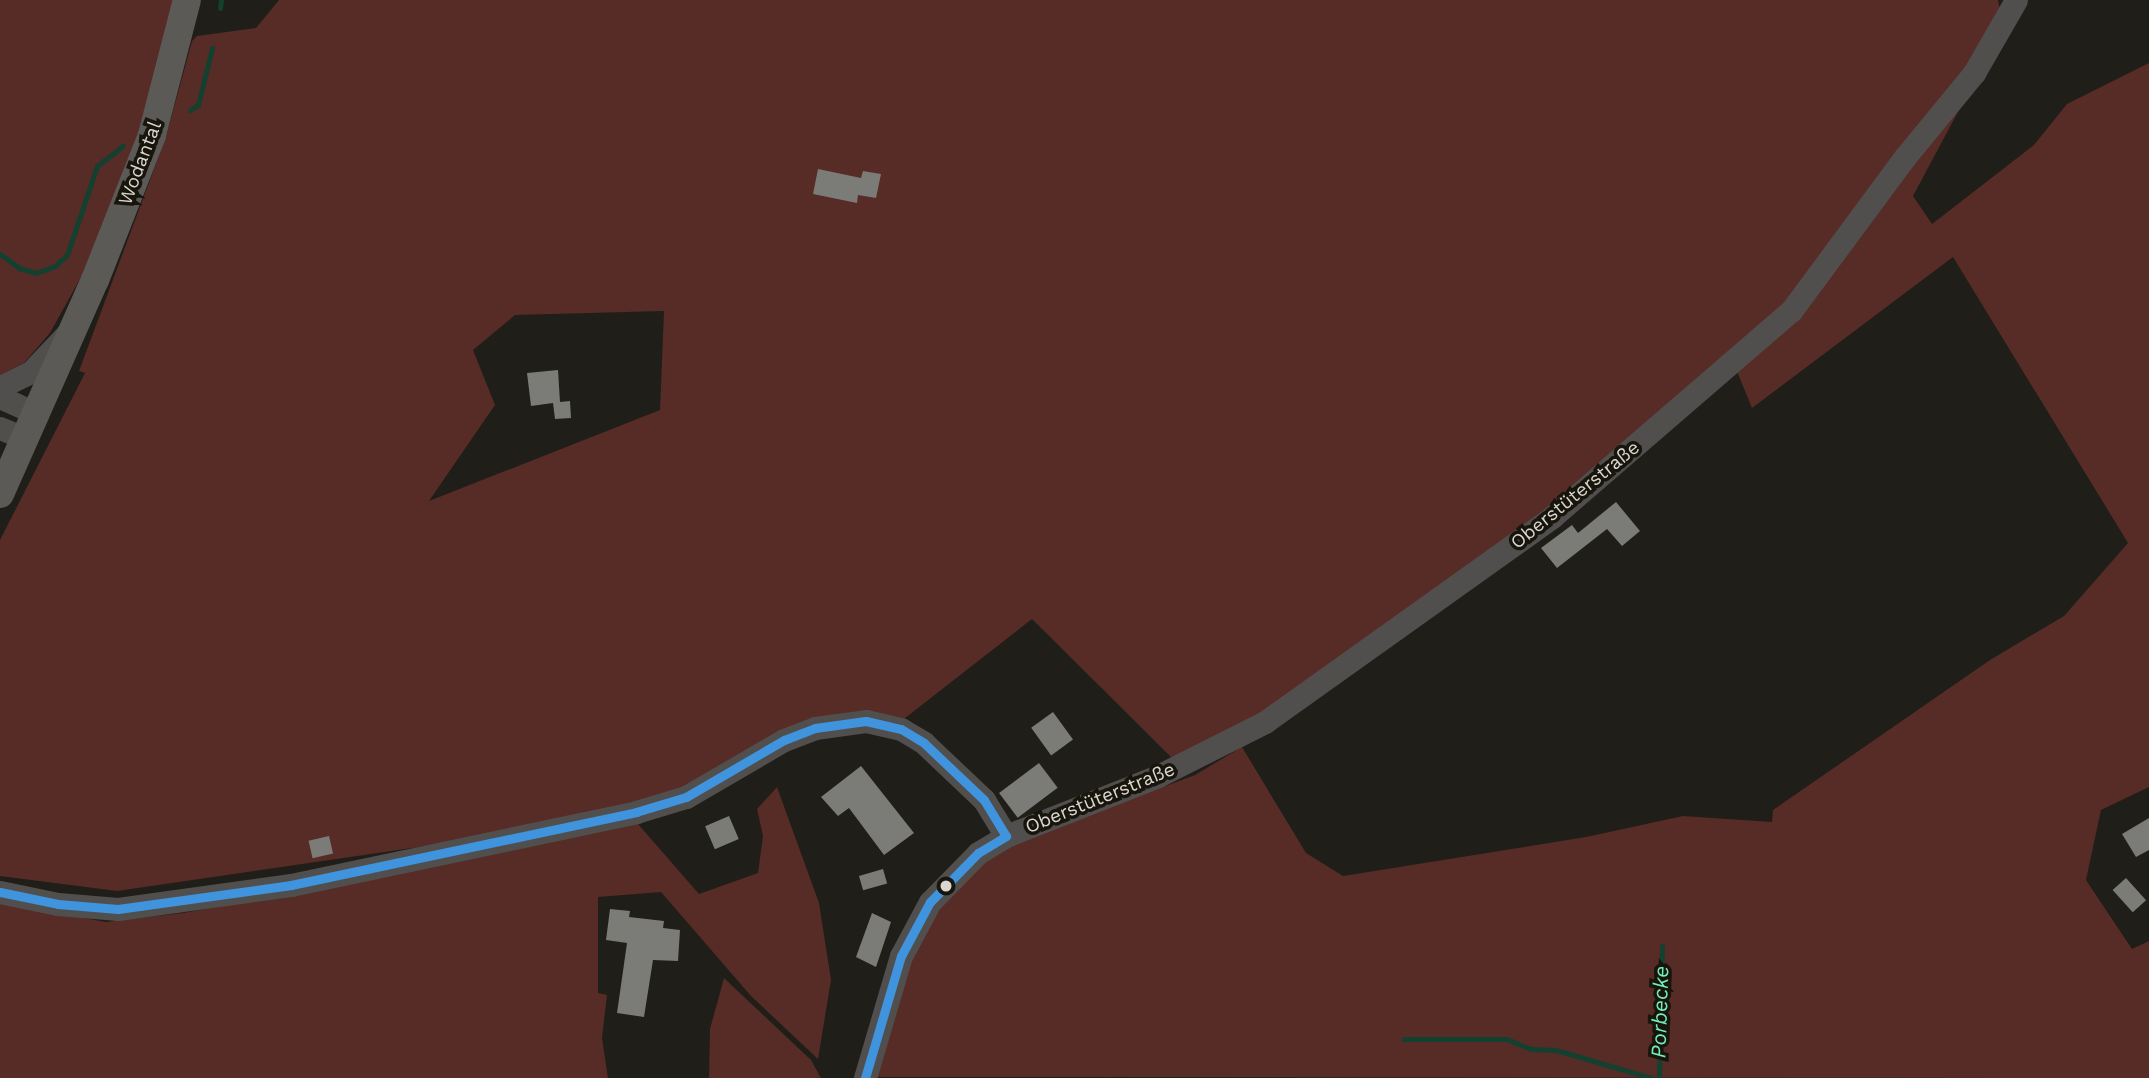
<!DOCTYPE html>
<meta charset="utf-8">
<style>
body{margin:0}
#map{position:relative;width:2149px;height:1078px;overflow:hidden;background:#1f1e18;font-family:"Work Sans",sans-serif}
div>[style]{position:absolute}
.green>*{inset:0;background:#572b26}
.stream>*{height:5px;margin:-2.5px;padding:0 2.5px;transform-origin:2.5px;border-radius:2.5px;background:#14402f}
.building>*{inset:0;background:#7b7c77;transform-origin:0 0}
.minor>*{height:23px;margin:-11.5px;padding:0 11.5px;transform-origin:11.5px;border-radius:11.5px;background:#514f4e}
.major>*{height:28px;margin:-14px;padding:0 14px;transform-origin:14px;border-radius:14px;background:#5b5a56}
.bus-1>*{height:9px;margin:-4.5px;padding:0 4.5px;transform-origin:4.5px;border-radius:4.5px;background:#4094de}
.dots>*{width:19px;height:19px;translate:-50% -50%;box-sizing:border-box;border:4px solid #18160c;border-radius:50%}
span{translate:-50% -50%;white-space:nowrap;text-align:center;line-height:1.15;-webkit-text-stroke:7px #18160c;paint-order:stroke}
.street-label{font-size:19px;color:#d9d7d0}
.water-label{font-size:21px;color:#74eebb;font-style:italic}
</style>
<div id="map">
<div class="green">
<div style="clip-path:polygon(0 0,174px 0,137px 144px,101px 241px,50px 333px,24px 363px,0 375px)"></div>
<div style="clip-path:polygon(evenodd,279px 0,1998px 0,2000px 11px,1967px 95px,1913px 196px,1932px 224px,2034px 145px,2067px 104px,2149px 63px,2149px 787px,2101px 810px,2086px 880px,2132px 949px,2149px 941px,2149px 1078px,871px 1077px,906px 961px,936px 907px,975px 867px,1014px 843px,1195px 775px,1242px 747px,1306px 853px,1343px 876px,1586px 837px,1683px 816px,1772px 822px,1773px 810px,1990px 660px,2064px 616px,2128px 543px,1953px 257px,1752px 408px,1736px 369px,1547px 513px,1263px 717px,1174px 760px,1032px 619px,900px 722px,822px 717px,705px 785px,542px 829px,117px 891px,0 876px,0 540px,85px 373px,79px 371px,166px 137px,192px 41px,197px 36px,256px 28px,279px 0,664px 311px,660px 410px,429px 501px,495px 405px,473px 350px,515px 315px,664px 311px)"></div>
<div style="clip-path:polygon(777px 787px,819px 903px,831px 980px,818px 1059px,751px 996px,661px 892px,598px 897px,598px 993px,607px 995px,602px 1038px,608px 1078px,0 1078px,0 903px,106px 922px,183px 913px,365px 881px,638px 824px,699px 894px,758px 873px,763px 836px,757px 809px)"></div>
<div style="clip-path:polygon(724px 978px,811px 1060px,821px 1078px,709px 1078px,710px 1029px)"></div>
</div>
<div class="stream">
<div style="left:220px;top:8px;width:8px;rotate:-83deg"></div>
<div style="left:190px;top:110px;width:9px;rotate:-32deg"></div>
<div style="left:198px;top:105px;width:59px;rotate:-76.2deg"></div>
<div style="left:0;top:254px;width:24px;rotate:36deg"></div>
<div style="left:19px;top:268px;width:18px;rotate:16deg"></div>
<div style="left:36px;top:273px;width:20px;rotate:-20deg"></div>
<div style="left:55px;top:266px;width:16px;rotate:-43deg"></div>
<div style="left:67px;top:255px;width:94px;rotate:-71.4deg"></div>
<div style="left:97px;top:166px;width:33px;rotate:-38deg"></div>
<div style="left:1404px;top:1039px;width:103px"></div>
<div style="left:1507px;top:1039px;width:25px;rotate:23deg"></div>
<div style="left:1530px;top:1049px;width:26px;rotate:2deg"></div>
<div style="left:1556px;top:1050px;width:100px;rotate:16.3deg"></div>
<div style="left:1659px;top:1078px;width:132px;rotate:-88.7deg"></div>
</div>
<div class="building">
<div style="clip-path:polygon(818px 169px,861px 178px,863px 171px,881px 174px,876px 198px,858px 195px,857px 203px,813px 194px)"></div>
<div style="clip-path:polygon(558px 370px,560px 402px,570px 401px,571px 418px,555px 419px,553px 403px,531px 406px,527px 373px)"></div>
<div style="clip-path:polygon(1616px 502px,1640px 531px,1622px 546px,1607px 529px,1557px 568px,1541px 548px,1572px 525px,1578px 533px)"></div>
<div style="left:1053px;top:712px;width:34px;height:27px;rotate:54deg"></div>
<div style="left:1039px;top:763px;width:31px;height:50px;rotate:53deg"></div>
<div style="clip-path:polygon(861px 766px,914px 833px,884px 855px,849px 808px,838px 816px,821px 797px)"></div>
<div style="left:729px;top:816px;width:25px;height:26px;rotate:67deg"></div>
<div style="clip-path:polygon(2149px 818px,2149px 850px,2136px 857px,2122px 834px)"></div>
<div style="left:329px;top:836px;width:18px;height:21px;rotate:77deg"></div>
<div style="left:883px;top:869px;width:15px;height:25px;rotate:74deg"></div>
<div style="left:2126px;top:878px;width:30px;height:18px;rotate:48deg"></div>
<div style="clip-path:polygon(610px 909px,630px 911px,629px 917px,664px 921px,663px 928px,680px 930px,678px 961px,653px 960px,644px 1017px,617px 1013px,627px 943px,606px 940px)"></div>
<div style="clip-path:polygon(872px 913px,891px 922px,876px 967px,856px 957px)"></div>
</div>
<div class="minor">
<div style="left:0;top:387px;width:34px;rotate:-26deg"></div>
<div style="left:31px;top:372px;width:52px;rotate:-46.5deg"></div>
<div style="left:0;top:397px;width:41px;rotate:24.7deg"></div>
<div style="left:0;top:428px;width:28px;rotate:23deg"></div>
<div style="left:0;top:892px;width:59px;rotate:11.7deg"></div>
<div style="left:58px;top:904px;width:60px;rotate:4.8deg"></div>
<div style="left:118px;top:909px;width:175px;rotate:-7.9deg"></div>
<div style="left:291px;top:885px;width:353px;rotate:-11.9deg"></div>
<div style="left:636px;top:812px;width:52px;rotate:-16.7deg"></div>
<div style="left:686px;top:797px;width:113px;rotate:-30.2deg"></div>
<div style="left:784px;top:740px;width:33px;rotate:-21deg"></div>
<div style="left:815px;top:728px;width:51px;rotate:-7.8deg"></div>
<div style="left:866px;top:721px;width:36px;rotate:13deg"></div>
<div style="left:901px;top:729px;width:27px;rotate:31deg"></div>
<div style="left:924px;top:743px;width:83px;rotate:43.5deg"></div>
<div style="left:984px;top:800px;width:42px;rotate:58.6deg"></div>
<div style="left:865px;top:1078px;width:127px;rotate:-73.6deg"></div>
<div style="left:901px;top:956px;width:61px;rotate:-61.8deg"></div>
<div style="left:930px;top:902px;width:69px;rotate:-45.6deg"></div>
<div style="left:978px;top:853px;width:33px;rotate:-31deg"></div>
<div style="left:1006px;top:836px;width:163px;rotate:-21.5deg"></div>
<div style="left:1158px;top:776px;width:120px;rotate:-26.8deg"></div>
<div style="left:1265px;top:722px;width:353px;rotate:-35.5deg"></div>
<div style="left:1552px;top:517px;width:316px;rotate:-40.8deg"></div>
<div style="left:1791px;top:311px;width:192px;rotate:-53.5deg"></div>
<div style="left:1905px;top:157px;width:109px;rotate:-50.6deg"></div>
<div style="left:1974px;top:73px;width:84px;rotate:-60.1deg"></div>
</div>
<div class="major">
<div style="left:0;top:494px;width:234px;rotate:-66.1deg"></div>
<div style="left:95px;top:280px;width:156px;rotate:-68.5deg"></div>
<div style="left:152px;top:135px;width:139px;rotate:-75.5deg"></div>
</div>
<div class="bus-1">
<div style="left:0;top:892px;width:59px;rotate:11.7deg"></div>
<div style="left:58px;top:904px;width:60px;rotate:4.8deg"></div>
<div style="left:118px;top:909px;width:175px;rotate:-7.9deg"></div>
<div style="left:291px;top:885px;width:353px;rotate:-11.9deg"></div>
<div style="left:636px;top:812px;width:52px;rotate:-16.7deg"></div>
<div style="left:686px;top:797px;width:113px;rotate:-30.2deg"></div>
<div style="left:784px;top:740px;width:33px;rotate:-21deg"></div>
<div style="left:815px;top:728px;width:51px;rotate:-7.8deg"></div>
<div style="left:866px;top:721px;width:36px;rotate:13deg"></div>
<div style="left:901px;top:729px;width:27px;rotate:31deg"></div>
<div style="left:924px;top:743px;width:83px;rotate:43.5deg"></div>
<div style="left:984px;top:800px;width:42px;rotate:58.6deg"></div>
<div style="left:865px;top:1078px;width:127px;rotate:-73.6deg"></div>
<div style="left:901px;top:956px;width:61px;rotate:-61.8deg"></div>
<div style="left:930px;top:902px;width:69px;rotate:-45.6deg"></div>
<div style="left:978px;top:853px;width:33px;rotate:-31deg"></div>
</div>
<div class="dots">
<div style="left:946px;top:886px;background:#d9d7d0"></div>
</div>
<div class="street-label">
<span style="left:140px;top:163px;rotate:-69deg">Wodantal</span>
<span style="left:1575px;top:495px;rotate:-39deg">Oberstüterstraße</span>
<span style="left:1100px;top:798px;rotate:-22deg">Oberstüterstraße</span>
</div>
<div class="water-label">
<span style="left:1660px;top:1012px;rotate:-88deg">Porbecke</span>
</div>
</div>
